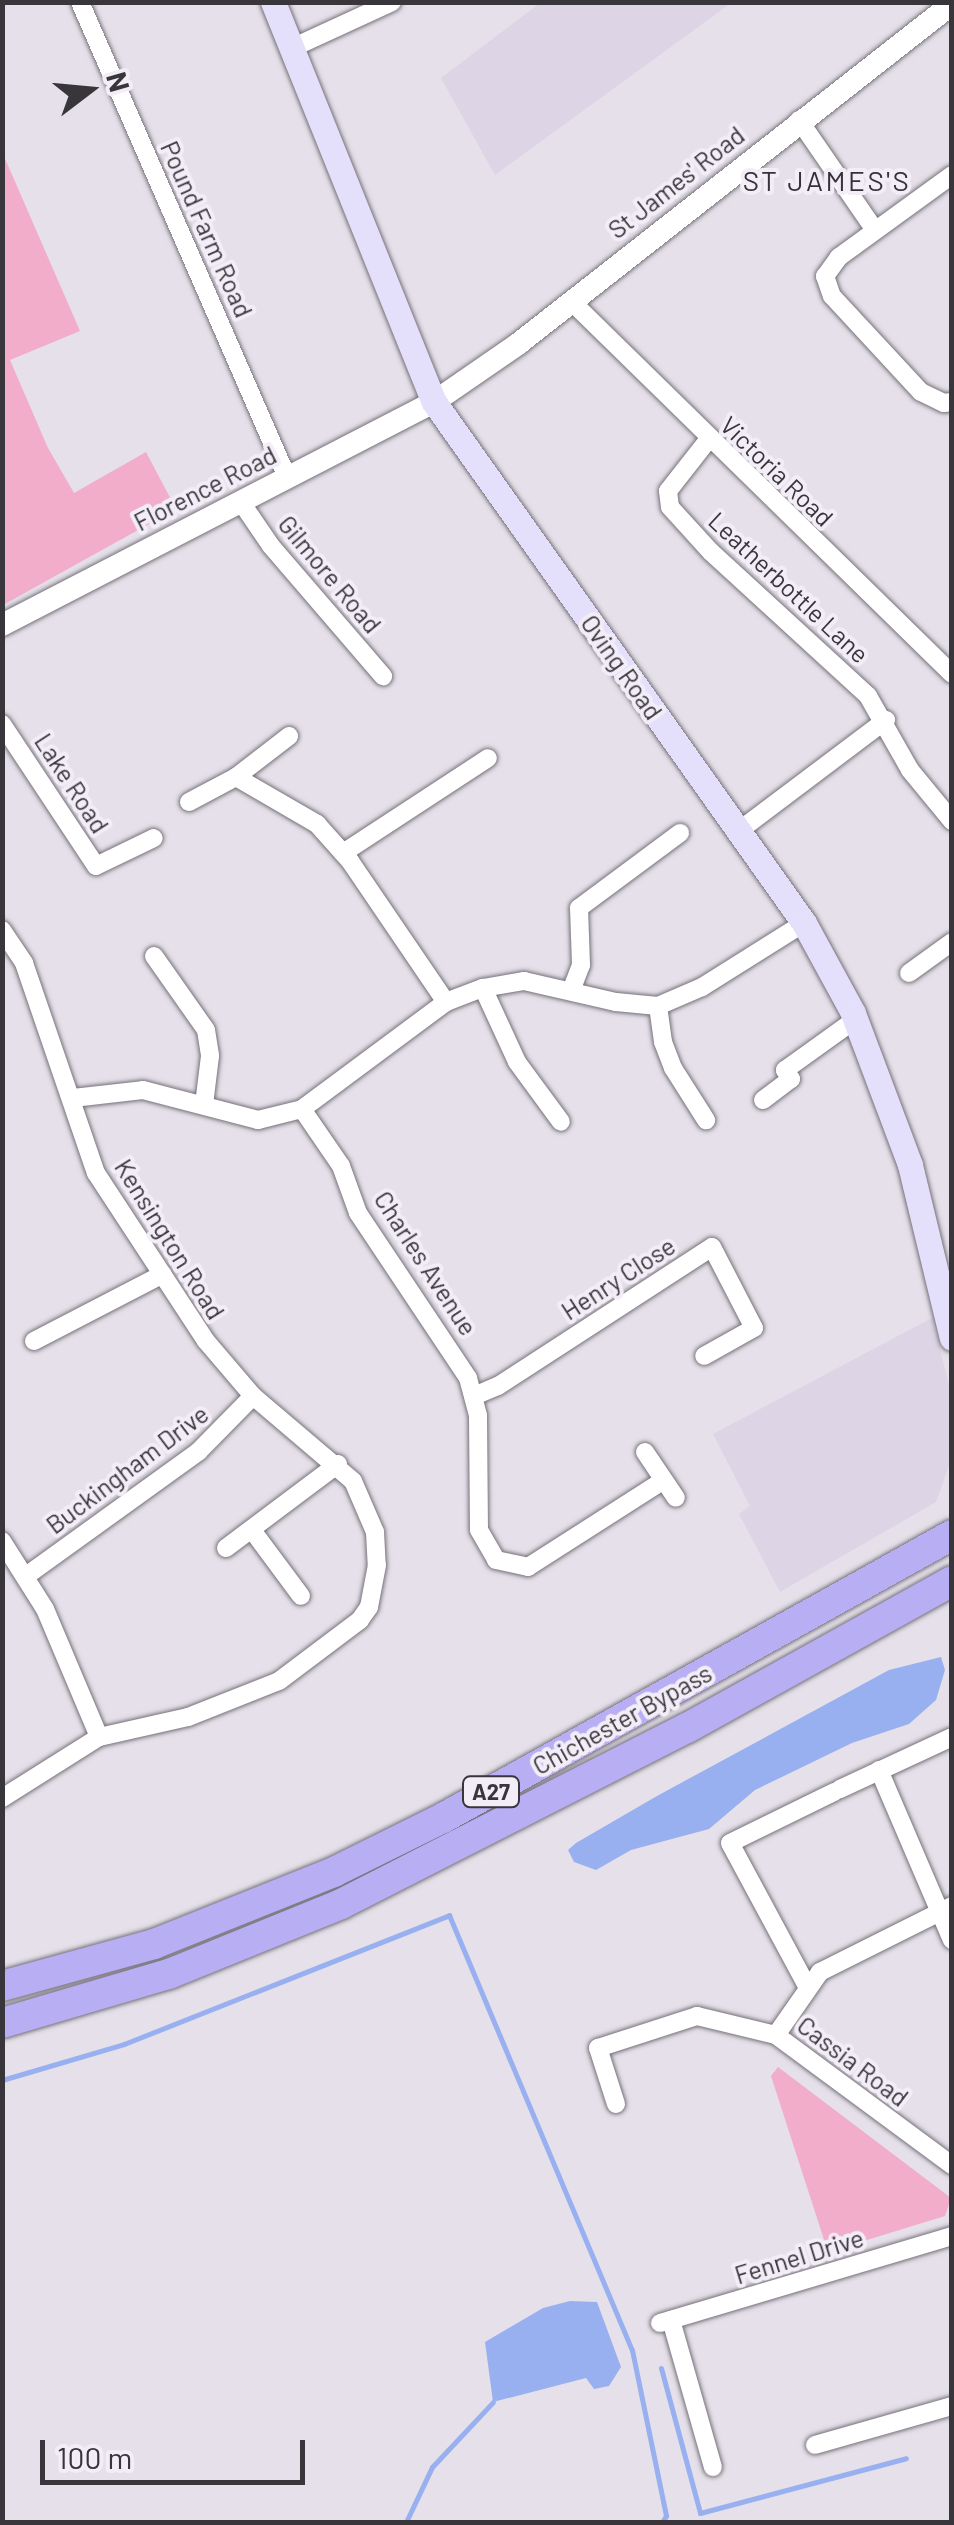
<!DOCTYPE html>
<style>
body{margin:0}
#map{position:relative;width:954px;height:2525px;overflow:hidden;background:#e5e0e9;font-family:Barlow,sans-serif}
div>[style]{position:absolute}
.built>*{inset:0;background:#ddd4e5}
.green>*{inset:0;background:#f1adca}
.water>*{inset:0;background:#98b0ef}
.stream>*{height:5px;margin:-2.5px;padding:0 2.5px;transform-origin:2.5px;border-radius:2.5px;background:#98b0ef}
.roads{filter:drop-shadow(0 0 2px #76717a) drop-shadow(0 0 2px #76717a)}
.minor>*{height:18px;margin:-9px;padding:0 9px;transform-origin:9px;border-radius:9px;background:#fff}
.tertiary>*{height:22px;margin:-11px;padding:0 11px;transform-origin:11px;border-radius:11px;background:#fff}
.secondary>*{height:25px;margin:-12.5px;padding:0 12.5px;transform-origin:12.5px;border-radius:12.5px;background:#e4e0fb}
.trunk>*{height:30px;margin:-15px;padding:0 15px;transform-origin:15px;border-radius:15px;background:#b7aef4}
span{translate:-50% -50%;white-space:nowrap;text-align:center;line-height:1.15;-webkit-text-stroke:8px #f2edf7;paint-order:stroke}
.shield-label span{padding:2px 8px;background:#f2edf7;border:2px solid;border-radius:8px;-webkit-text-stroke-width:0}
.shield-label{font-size:22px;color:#38363a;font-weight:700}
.street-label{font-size:25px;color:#38363a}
.neighbourhood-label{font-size:28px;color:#36323a;letter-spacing:2.5px}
.frame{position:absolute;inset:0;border:5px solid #38363a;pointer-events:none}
.north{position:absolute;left:40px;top:40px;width:100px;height:100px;-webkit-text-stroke:8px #f2edf7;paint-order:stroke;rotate:74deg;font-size:28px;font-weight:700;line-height:40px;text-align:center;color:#38363a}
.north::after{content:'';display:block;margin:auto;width:35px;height:45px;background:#38363a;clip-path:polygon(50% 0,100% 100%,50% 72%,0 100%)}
.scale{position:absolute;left:40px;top:2440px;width:265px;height:45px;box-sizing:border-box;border:5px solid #38363a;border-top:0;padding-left:12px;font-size:30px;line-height:35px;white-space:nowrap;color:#38363a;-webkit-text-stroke:8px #f2edf7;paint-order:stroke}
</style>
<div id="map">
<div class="built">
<div style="clip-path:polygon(540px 3px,540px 2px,731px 3px,495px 175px,441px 78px)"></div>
<div style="clip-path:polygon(932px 1318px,952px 1397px,951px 1460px,936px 1502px,780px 1592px,739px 1514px,750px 1506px,713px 1434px)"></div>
</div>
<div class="green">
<div style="clip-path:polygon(3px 154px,80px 331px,10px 360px,48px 448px,74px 493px,146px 452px,176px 509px,3px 605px)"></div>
<div style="clip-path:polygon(778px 2067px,951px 2198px,945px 2216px,828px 2252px,771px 2076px)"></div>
</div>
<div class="water">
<div style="clip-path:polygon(941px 1657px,945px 1670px,936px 1700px,909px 1724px,852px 1743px,755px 1790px,709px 1829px,631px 1850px,596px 1870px,574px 1862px,568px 1850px,576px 1843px,657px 1796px,889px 1670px)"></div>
<div style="clip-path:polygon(570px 2301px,597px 2302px,621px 2367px,609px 2386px,594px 2389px,586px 2378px,493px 2402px,485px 2342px,543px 2308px)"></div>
</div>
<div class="stream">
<div style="left:2px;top:2080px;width:127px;rotate:-16.4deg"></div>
<div style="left:124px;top:2044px;width:350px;rotate:-21.6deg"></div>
<div style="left:449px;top:1915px;width:472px;rotate:67.2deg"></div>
<div style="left:632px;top:2350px;width:169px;rotate:78.4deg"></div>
<div style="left:666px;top:2516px;width:7px;rotate:124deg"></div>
<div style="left:661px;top:2368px;width:150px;rotate:74.9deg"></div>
<div style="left:700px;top:2513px;width:213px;rotate:-14.9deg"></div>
<div style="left:406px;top:2522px;width:61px;rotate:-64.7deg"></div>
<div style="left:432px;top:2467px;width:89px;rotate:-46.8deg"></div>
</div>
<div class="roads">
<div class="minor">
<div style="left:80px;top:2px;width:518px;rotate:66.45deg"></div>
<div style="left:292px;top:48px;width:110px;rotate:-24.7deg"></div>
<div style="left:799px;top:120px;width:134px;rotate:55.4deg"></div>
<div style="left:952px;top:175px;width:140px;rotate:144deg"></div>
<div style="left:839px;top:257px;width:24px;rotate:126deg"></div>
<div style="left:825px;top:276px;width:21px;rotate:71deg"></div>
<div style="left:832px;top:296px;width:131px;rotate:47.2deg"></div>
<div style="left:921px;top:392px;width:25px;rotate:26deg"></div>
<div style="left:944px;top:403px;width:8px;rotate:-7deg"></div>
<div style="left:571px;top:301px;width:533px;rotate:44.39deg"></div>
<div style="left:708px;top:440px;width:65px;rotate:128.1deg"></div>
<div style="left:668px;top:491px;width:16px;rotate:83deg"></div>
<div style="left:670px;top:507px;width:61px;rotate:47.7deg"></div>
<div style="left:711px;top:552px;width:213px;rotate:42.5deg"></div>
<div style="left:868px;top:696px;width:85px;rotate:60.4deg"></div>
<div style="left:910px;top:770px;width:66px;rotate:50.5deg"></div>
<div style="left:241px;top:502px;width:53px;rotate:55.7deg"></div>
<div style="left:271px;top:546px;width:172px;rotate:49.3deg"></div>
<div style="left:2px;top:724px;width:170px;rotate:56.5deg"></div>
<div style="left:96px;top:866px;width:64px;rotate:-25.8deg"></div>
<div style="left:236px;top:777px;width:67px;rotate:-37.7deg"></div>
<div style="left:189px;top:802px;width:53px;rotate:-28deg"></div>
<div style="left:236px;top:777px;width:94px;rotate:30.1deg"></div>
<div style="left:317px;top:824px;width:50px;rotate:48.3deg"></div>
<div style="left:350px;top:861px;width:171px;rotate:55.8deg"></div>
<div style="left:740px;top:830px;width:183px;rotate:-37deg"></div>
<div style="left:343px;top:853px;width:173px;rotate:-33.2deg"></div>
<div style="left:2px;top:930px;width:40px;rotate:56deg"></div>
<div style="left:24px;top:963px;width:222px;rotate:71.1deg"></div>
<div style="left:96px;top:1173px;width:201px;rotate:56.8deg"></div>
<div style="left:206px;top:1341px;width:72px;rotate:49.5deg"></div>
<div style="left:253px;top:1396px;width:131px;rotate:40.4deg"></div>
<div style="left:353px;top:1481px;width:56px;rotate:66.7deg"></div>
<div style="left:375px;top:1532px;width:33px;rotate:87deg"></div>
<div style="left:377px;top:1565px;width:43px;rotate:100.8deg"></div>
<div style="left:369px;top:1607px;width:16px;rotate:125deg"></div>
<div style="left:360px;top:1620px;width:101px;rotate:143deg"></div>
<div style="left:279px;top:1681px;width:98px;rotate:158.4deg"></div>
<div style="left:188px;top:1717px;width:91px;rotate:167.3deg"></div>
<div style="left:99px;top:1737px;width:115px;rotate:147.8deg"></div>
<div style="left:154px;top:956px;width:90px;rotate:54.9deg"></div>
<div style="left:206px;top:1030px;width:26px;rotate:81deg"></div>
<div style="left:210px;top:1056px;width:49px;rotate:97deg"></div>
<div style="left:909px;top:973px;width:53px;rotate:-35.8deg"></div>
<div style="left:483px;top:988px;width:81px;rotate:65.3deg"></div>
<div style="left:517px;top:1062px;width:74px;rotate:53.7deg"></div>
<div style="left:571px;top:991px;width:28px;rotate:-69deg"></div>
<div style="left:581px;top:965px;width:57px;rotate:-92deg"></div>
<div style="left:579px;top:908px;width:126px;rotate:-36.6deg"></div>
<div style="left:658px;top:1006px;width:36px;rotate:82deg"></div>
<div style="left:663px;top:1042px;width:28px;rotate:69deg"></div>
<div style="left:673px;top:1068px;width:62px;rotate:57.6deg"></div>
<div style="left:73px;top:1098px;width:70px;rotate:-6.5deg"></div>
<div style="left:143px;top:1090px;width:119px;rotate:14.6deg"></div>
<div style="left:258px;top:1120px;width:45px;rotate:-14deg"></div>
<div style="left:302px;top:1109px;width:179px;rotate:-36.6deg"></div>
<div style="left:446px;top:1002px;width:40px;rotate:-21deg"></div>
<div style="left:483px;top:988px;width:42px;rotate:-9.7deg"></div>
<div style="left:524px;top:981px;width:94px;rotate:12.9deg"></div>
<div style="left:616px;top:1002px;width:42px;rotate:5.4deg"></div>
<div style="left:658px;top:1006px;width:48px;rotate:-23.4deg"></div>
<div style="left:702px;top:987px;width:120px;rotate:-32.1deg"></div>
<div style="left:763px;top:1100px;width:35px;rotate:-37deg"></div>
<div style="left:791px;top:1079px;width:11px;rotate:-124deg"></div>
<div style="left:785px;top:1070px;width:87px;rotate:-35.7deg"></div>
<div style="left:302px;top:1109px;width:69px;rotate:55.6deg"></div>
<div style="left:341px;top:1166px;width:50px;rotate:70.1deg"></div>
<div style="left:358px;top:1213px;width:198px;rotate:56.3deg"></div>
<div style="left:468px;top:1378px;width:39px;rotate:75deg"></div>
<div style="left:478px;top:1416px;width:114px;rotate:89.5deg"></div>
<div style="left:479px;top:1530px;width:34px;rotate:60deg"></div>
<div style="left:496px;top:1560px;width:33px;rotate:12deg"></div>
<div style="left:528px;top:1567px;width:161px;rotate:-32.6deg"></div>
<div style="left:34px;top:1341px;width:145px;rotate:-27.4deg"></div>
<div style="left:474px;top:1396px;width:26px;rotate:-23deg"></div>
<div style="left:498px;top:1386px;width:255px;rotate:-33deg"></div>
<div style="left:712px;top:1247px;width:91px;rotate:62.6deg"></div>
<div style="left:754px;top:1328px;width:57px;rotate:150.8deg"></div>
<div style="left:645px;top:1452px;width:55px;rotate:56deg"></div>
<div style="left:252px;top:1530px;width:82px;rotate:53.4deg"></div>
<div style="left:2px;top:1541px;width:80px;rotate:57.7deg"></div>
<div style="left:45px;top:1609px;width:139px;rotate:67.1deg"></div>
<div style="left:226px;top:1548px;width:140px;rotate:-36.9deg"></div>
<div style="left:26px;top:1576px;width:213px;rotate:-35.8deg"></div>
<div style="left:199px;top:1451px;width:77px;rotate:-45.5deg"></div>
<div style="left:879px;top:1770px;width:185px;rotate:66.8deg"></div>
<div style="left:840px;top:1789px;width:123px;rotate:-24.9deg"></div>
<div style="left:807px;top:1986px;width:162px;rotate:-118.3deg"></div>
<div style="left:730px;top:1843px;width:116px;rotate:-26.1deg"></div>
<div style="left:776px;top:2035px;width:77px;rotate:-55.1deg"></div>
<div style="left:820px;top:1972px;width:148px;rotate:-26.6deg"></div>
<div style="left:616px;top:2104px;width:59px;rotate:-107.8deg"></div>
<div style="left:598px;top:2048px;width:104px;rotate:-17.9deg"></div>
<div style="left:697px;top:2016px;width:81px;rotate:13.5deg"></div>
<div style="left:776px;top:2035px;width:219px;rotate:36.5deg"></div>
<div style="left:671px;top:2320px;width:153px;rotate:74.1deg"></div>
<div style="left:660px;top:2323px;width:305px;rotate:-16.6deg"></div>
<div style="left:815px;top:2445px;width:142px;rotate:-15.9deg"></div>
</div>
<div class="tertiary">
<div style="left:2px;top:625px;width:486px;rotate:-27.3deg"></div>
<div style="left:434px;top:402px;width:102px;rotate:-34.6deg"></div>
<div style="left:518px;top:344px;width:551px;rotate:-38.08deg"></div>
</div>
<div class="secondary">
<div style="left:273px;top:2px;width:431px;rotate:68.1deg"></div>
<div style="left:434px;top:402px;width:639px;rotate:54.62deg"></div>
<div style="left:804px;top:923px;width:102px;rotate:61.4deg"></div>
<div style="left:853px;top:1013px;width:162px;rotate:69.4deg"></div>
<div style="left:910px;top:1165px;width:178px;rotate:76.4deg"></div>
</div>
<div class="trunk">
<div style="left:2px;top:1986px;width:158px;rotate:-15.4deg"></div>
<div style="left:154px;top:1944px;width:194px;rotate:-21.8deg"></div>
<div style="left:334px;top:1872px;width:122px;rotate:-26.4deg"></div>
<div style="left:443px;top:1818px;width:582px;rotate:-29.07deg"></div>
<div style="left:2px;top:2023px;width:174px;rotate:-16.4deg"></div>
<div style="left:169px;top:1974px;width:186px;rotate:-22.1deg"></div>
<div style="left:341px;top:1904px;width:388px;rotate:-27deg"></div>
<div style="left:687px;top:1728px;width:303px;rotate:-29deg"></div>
</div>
</div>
<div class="shield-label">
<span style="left:491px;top:1792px">A27</span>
</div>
<div class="street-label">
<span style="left:676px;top:182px;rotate:-38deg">St James' Road</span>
<span style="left:207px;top:229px;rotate:66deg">Pound Farm Road</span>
<span style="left:777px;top:471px;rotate:44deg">Victoria Road</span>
<span style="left:205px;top:488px;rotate:-27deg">Florence Road</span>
<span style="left:330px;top:574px;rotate:50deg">Gilmore Road</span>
<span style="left:789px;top:587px;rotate:43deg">Leatherbottle Lane</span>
<span style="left:622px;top:667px;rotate:55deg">Oving Road</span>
<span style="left:72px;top:783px;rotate:57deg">Lake Road</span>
<span style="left:170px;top:1239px;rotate:58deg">Kensington Road</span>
<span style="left:426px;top:1263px;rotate:57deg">Charles Avenue</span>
<span style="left:618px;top:1278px;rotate:-33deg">Henry Close</span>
<span style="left:127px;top:1469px;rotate:-37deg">Buckingham Drive</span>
<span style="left:622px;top:1719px;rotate:-29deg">Chichester Bypass</span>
<span style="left:853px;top:2061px;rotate:37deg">Cassia Road</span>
<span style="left:799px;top:2256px;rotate:-17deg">Fennel Drive</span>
</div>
<div class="neighbourhood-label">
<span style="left:827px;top:180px">ST JAMES'S</span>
</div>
<div class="frame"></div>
<div class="north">N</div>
<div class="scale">100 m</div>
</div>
